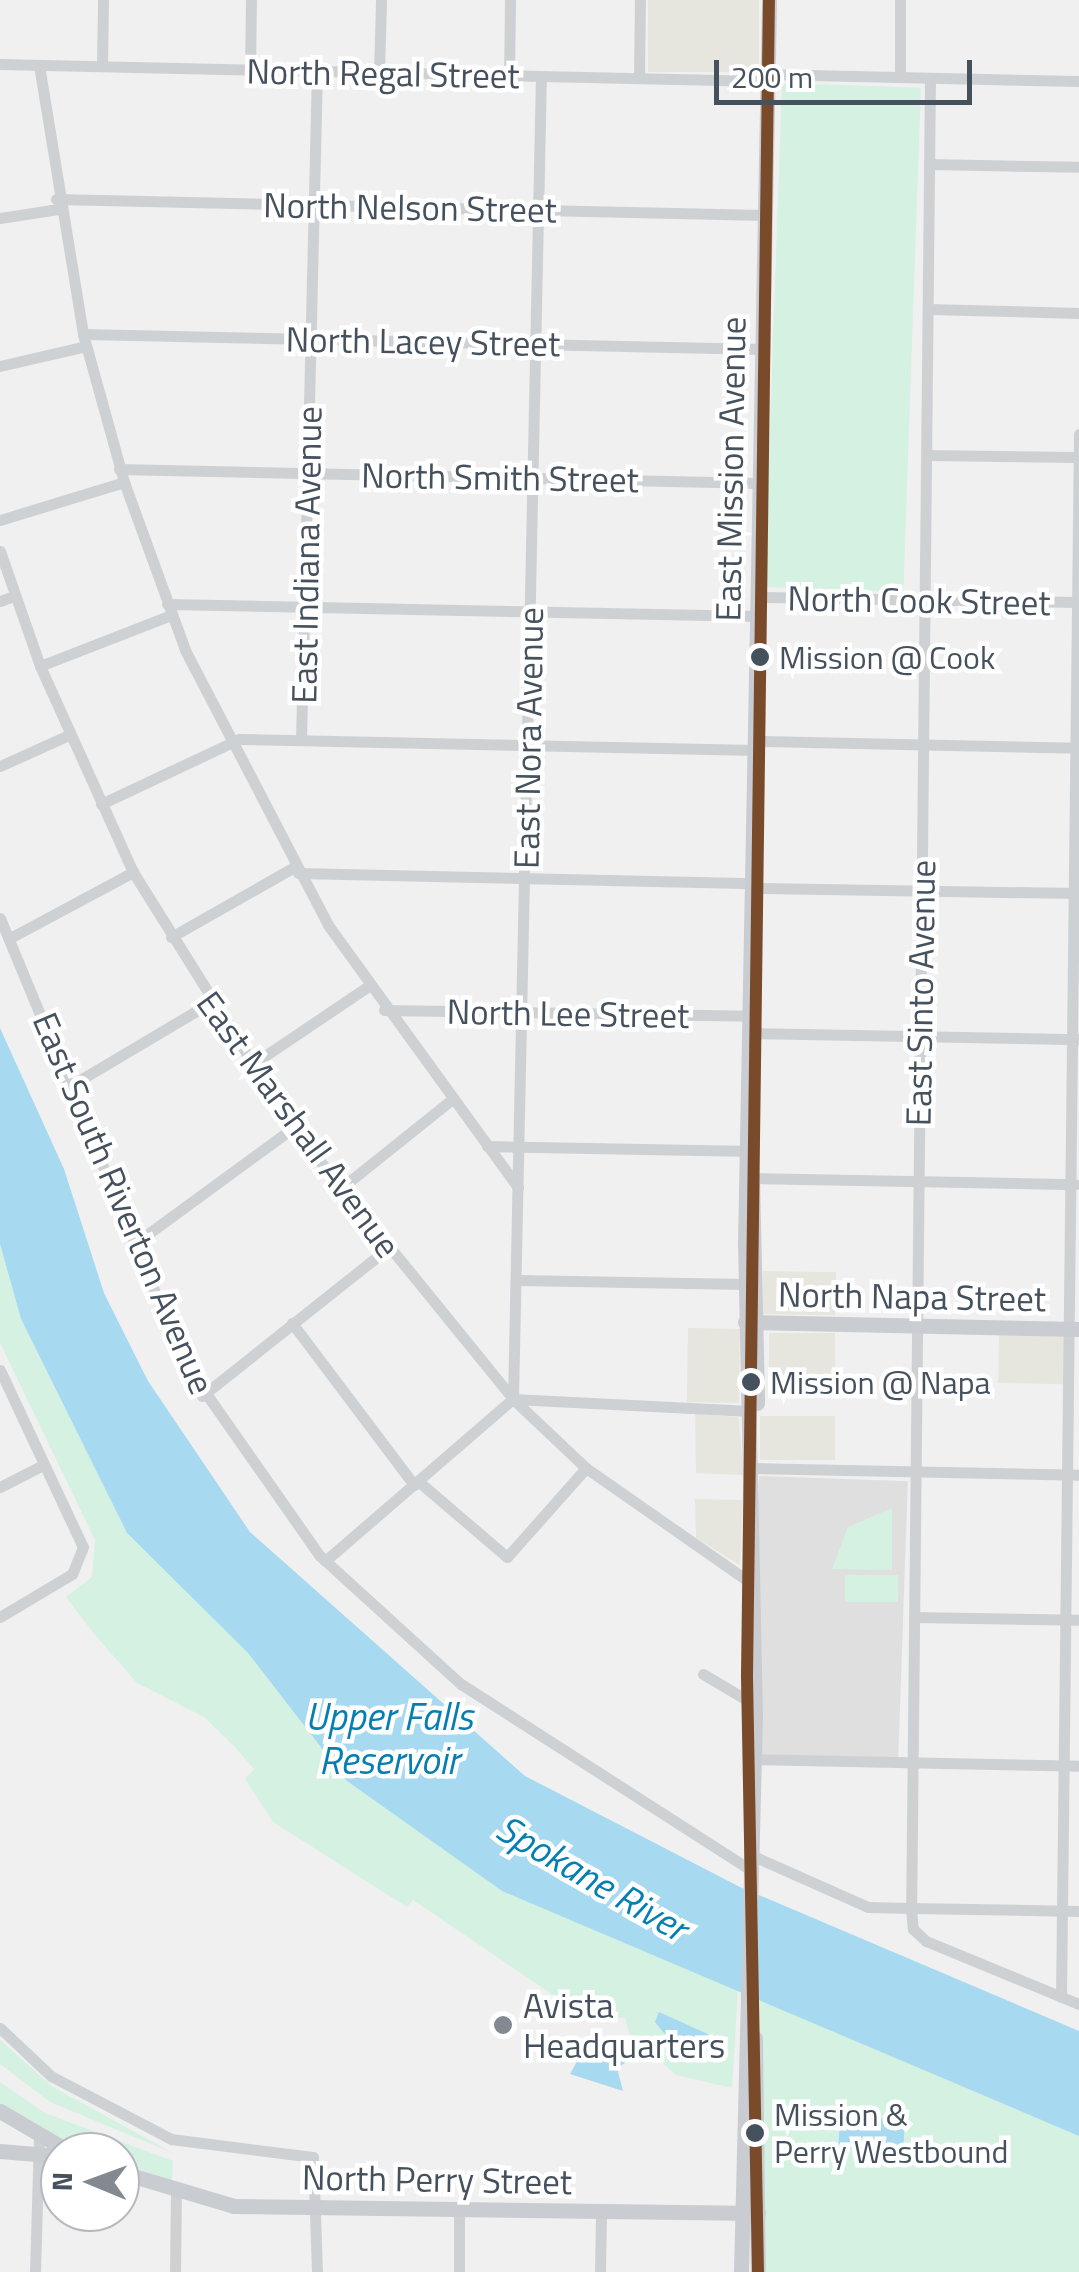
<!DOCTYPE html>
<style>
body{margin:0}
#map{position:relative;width:1079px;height:2272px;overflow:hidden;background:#f1f0f0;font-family:"Titillium Web",sans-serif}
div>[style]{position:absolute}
.commercial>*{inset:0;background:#e6e5de;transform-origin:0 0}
.education>*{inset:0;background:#dfdfe0;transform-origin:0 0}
.green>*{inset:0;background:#d4f1e1;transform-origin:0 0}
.water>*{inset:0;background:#a7daf0;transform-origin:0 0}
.minor>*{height:11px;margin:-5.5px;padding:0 5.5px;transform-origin:5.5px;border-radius:5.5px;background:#ced1d4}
.major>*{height:15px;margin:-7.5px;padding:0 7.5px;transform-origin:7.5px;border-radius:7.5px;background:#c9ccd1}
.bus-1>*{height:12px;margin:-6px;padding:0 6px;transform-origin:6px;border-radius:6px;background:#7a4b2a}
.dots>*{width:28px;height:28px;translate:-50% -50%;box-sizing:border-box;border:5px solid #fff;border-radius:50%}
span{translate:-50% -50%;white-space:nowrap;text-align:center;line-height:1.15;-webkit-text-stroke:9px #fff;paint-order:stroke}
.bus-label{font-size:32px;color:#46515e}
.left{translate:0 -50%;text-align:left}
.street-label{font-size:35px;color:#46515e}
.poi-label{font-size:35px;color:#46515e}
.water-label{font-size:38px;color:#057eb2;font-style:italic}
.north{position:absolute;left:40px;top:2132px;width:100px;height:100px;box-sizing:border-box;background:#fff;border:2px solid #b5b9bf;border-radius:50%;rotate:271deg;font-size:28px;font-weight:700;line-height:40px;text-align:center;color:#46515e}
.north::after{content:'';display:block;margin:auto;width:35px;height:45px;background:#828991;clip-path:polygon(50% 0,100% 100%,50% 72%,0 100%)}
.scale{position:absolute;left:714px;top:60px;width:258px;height:45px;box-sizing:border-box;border:5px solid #46515e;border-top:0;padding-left:12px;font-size:30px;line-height:35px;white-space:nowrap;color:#46515e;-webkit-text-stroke:8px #fff;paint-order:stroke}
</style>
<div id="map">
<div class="commercial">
<div style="left:648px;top:0;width:111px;height:72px"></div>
<div style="left:763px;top:1271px;width:73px;height:43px;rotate:1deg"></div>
<div style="left:688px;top:1328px;width:52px;height:74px;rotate:1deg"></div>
<div style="left:769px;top:1333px;width:66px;height:64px"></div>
<div style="left:999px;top:1334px;width:66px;height:49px;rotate:1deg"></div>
<div style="clip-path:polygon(695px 1414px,739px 1417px,743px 1475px,696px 1473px)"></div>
<div style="left:760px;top:1416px;width:75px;height:44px"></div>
<div style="clip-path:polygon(695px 1499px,743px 1500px,740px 1565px,696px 1538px)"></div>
</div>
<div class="education">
<div style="left:759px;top:1476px;width:149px;height:278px;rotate:2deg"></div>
</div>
<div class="green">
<div style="left:782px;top:83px;width:139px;height:504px;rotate:2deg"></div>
<div style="clip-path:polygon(0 1244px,21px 1319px,127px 1533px,248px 1653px,347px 1781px,502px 1891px,738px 1989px,732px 2088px,676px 2075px,629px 2033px,625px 2018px,584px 2016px,413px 1900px,407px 1907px,273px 1822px,245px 1779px,254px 1769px,235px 1747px,204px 1717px,137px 1683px,95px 1635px,66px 1597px,92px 1577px,95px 1540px,0 1343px)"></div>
<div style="clip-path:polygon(892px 1508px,892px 1570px,832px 1569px,848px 1527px)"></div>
<div style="left:845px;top:1575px;width:53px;height:27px"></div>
<div style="clip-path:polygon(759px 1998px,1079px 2136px,1079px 2272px,763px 2272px)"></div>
<div style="clip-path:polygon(0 2040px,53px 2087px,173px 2153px,50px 2102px,0 2064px)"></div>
<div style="clip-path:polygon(0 2082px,45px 2113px,173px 2161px,172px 2181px,120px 2163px,120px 2152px,47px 2136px,0 2108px)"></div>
</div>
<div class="water">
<div style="clip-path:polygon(0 1028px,64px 1169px,104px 1293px,148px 1381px,250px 1532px,525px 1776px,740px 1887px,1079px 2031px,1079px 2136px,502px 1891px,347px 1781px,248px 1653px,127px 1533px,21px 1319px,0 1244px)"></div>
<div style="clip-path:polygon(659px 2012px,712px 2036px,714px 2060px,681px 2054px,655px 2022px)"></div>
<div style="clip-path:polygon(590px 2038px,622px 2041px,633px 2058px,617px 2068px,623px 2091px,570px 2074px)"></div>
<div style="left:840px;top:2116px;width:65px;height:32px;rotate:3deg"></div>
</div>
<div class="minor">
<div style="left:900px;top:0;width:77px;rotate:90deg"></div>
<div style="left:0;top:64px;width:766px;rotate:1.27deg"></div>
<div style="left:39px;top:65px;width:273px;rotate:80.7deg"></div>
<div style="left:83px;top:334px;width:154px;rotate:74.5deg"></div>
<div style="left:124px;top:482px;width:179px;rotate:70deg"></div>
<div style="left:185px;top:650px;width:310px;rotate:62.5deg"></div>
<div style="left:328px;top:925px;width:324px;rotate:54.1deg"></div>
<div style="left:102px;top:66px;width:66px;rotate:-89.1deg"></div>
<div style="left:250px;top:70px;width:70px;rotate:-89.2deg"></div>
<div style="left:379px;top:73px;width:73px;rotate:-88.4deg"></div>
<div style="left:766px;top:74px;width:313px;rotate:1.3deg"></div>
<div style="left:509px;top:75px;width:75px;rotate:-89.2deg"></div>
<div style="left:639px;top:78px;width:78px;rotate:-89.3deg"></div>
<div style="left:930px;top:78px;width:1830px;rotate:90.59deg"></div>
<div style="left:911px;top:1908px;width:168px;rotate:1deg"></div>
<div style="left:929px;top:164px;width:150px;rotate:1.1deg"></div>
<div style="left:56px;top:199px;width:708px;rotate:1.29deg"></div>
<div style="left:0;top:218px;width:59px;rotate:-8.8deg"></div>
<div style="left:928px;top:309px;width:151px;rotate:1.5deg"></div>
<div style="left:83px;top:334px;width:679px;rotate:1.27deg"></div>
<div style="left:0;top:366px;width:88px;rotate:-13.1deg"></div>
<div style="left:927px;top:455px;width:152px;rotate:0.8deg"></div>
<div style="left:119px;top:469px;width:641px;rotate:1.25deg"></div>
<div style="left:0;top:520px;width:130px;rotate:-17deg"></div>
<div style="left:0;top:551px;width:122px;rotate:70.8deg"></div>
<div style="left:40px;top:666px;width:226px;rotate:65.7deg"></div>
<div style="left:133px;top:872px;width:302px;rotate:58deg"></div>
<div style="left:293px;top:1128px;width:349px;rotate:50.9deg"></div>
<div style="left:513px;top:1399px;width:100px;rotate:43.4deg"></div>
<div style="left:586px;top:1468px;width:201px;rotate:34.9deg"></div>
<div style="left:759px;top:597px;width:320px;rotate:0.9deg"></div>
<div style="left:0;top:601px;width:15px;rotate:-20deg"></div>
<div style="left:167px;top:604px;width:591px;rotate:1.16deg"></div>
<div style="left:40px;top:666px;width:141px;rotate:-21.3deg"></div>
<div style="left:301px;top:739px;width:668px;rotate:-88.63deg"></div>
<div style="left:756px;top:741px;width:323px;rotate:1.2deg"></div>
<div style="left:0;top:766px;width:76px;rotate:-24.2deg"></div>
<div style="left:101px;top:804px;width:153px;rotate:-25.2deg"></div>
<div style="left:239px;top:739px;width:517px;rotate:1.22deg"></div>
<div style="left:298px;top:873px;width:456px;rotate:1.3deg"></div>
<div style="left:754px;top:888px;width:325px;rotate:0.9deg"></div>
<div style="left:0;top:918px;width:481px;rotate:67.5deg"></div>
<div style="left:184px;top:1362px;width:236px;rotate:55deg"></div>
<div style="left:319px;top:1555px;width:192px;rotate:42.3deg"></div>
<div style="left:461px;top:1684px;width:345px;rotate:32.7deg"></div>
<div style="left:171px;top:937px;width:142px;rotate:-29.6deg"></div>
<div style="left:10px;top:938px;width:140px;rotate:-28.2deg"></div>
<div style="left:384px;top:1010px;width:368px;rotate:0.9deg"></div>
<div style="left:752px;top:1033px;width:327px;rotate:1.1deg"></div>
<div style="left:250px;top:1066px;width:141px;rotate:-34deg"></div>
<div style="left:75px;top:1083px;width:157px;rotate:-30.7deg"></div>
<div style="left:487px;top:1146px;width:265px;rotate:1.1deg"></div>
<div style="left:752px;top:1178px;width:323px;rotate:1.1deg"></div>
<div style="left:340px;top:1189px;width:142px;rotate:-38.7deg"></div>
<div style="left:137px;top:1242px;width:193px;rotate:-36.2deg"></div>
<div style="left:516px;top:1280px;width:229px;rotate:1deg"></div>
<div style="left:292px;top:1323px;width:203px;rotate:53deg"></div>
<div style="left:0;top:1370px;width:195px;rotate:64.9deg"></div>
<div style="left:83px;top:1547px;width:29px;rotate:112deg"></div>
<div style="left:72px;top:1574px;width:84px;rotate:149.2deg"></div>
<div style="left:202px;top:1396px;width:236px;rotate:-38.5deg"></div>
<div style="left:513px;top:1399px;width:1323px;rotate:-88.79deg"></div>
<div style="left:751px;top:1468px;width:328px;rotate:1.2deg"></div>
<div style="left:418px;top:1481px;width:117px;rotate:40.5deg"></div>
<div style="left:507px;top:1557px;width:119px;rotate:-48.4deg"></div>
<div style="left:0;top:1487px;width:48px;rotate:-27.1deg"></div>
<div style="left:325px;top:1561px;width:248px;rotate:-40.8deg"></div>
<div style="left:513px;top:1399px;width:238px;rotate:2.9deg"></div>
<div style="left:914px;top:1617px;width:165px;rotate:1deg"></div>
<div style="left:703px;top:1674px;width:51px;rotate:30.6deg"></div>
<div style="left:751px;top:1759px;width:328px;rotate:1.2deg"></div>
<div style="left:751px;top:1855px;width:128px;rotate:24deg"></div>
<div style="left:868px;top:1907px;width:43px;rotate:1.3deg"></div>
<div style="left:911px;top:1908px;width:21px;rotate:85deg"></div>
<div style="left:913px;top:1929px;width:18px;rotate:43deg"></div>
<div style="left:926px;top:1941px;width:165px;rotate:22.4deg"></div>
<div style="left:1061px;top:1997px;width:1563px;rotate:-89.34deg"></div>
<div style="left:0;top:2028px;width:70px;rotate:43.3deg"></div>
<div style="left:51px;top:2076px;width:136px;rotate:27.7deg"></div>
<div style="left:171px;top:2139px;width:143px;rotate:7.2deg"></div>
<div style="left:313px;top:2157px;width:115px;rotate:88deg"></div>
<div style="left:35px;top:2272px;width:137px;rotate:-88.3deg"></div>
<div style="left:175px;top:2272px;width:81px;rotate:-89.3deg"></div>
<div style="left:459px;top:2272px;width:62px;rotate:-90deg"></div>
<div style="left:600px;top:2272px;width:60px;rotate:-89deg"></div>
</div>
<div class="major">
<div style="left:752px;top:1178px;width:225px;rotate:88.7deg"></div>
<div style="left:745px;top:1322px;width:334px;rotate:1.2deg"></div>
<div style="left:755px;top:2038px;width:234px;rotate:89.3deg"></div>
<div style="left:0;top:2111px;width:81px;rotate:30.4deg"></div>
<div style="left:0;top:2151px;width:60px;rotate:4.8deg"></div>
<div style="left:120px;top:2172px;width:119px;rotate:16.6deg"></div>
<div style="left:234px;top:2206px;width:524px;rotate:0.77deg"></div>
<div style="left:741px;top:2272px;width:555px;rotate:-88.56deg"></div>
<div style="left:755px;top:1717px;width:474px;rotate:-91.2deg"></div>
<div style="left:745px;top:1243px;width:1243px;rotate:-88.89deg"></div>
</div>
<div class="bus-1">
<div style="left:758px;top:2272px;width:597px;rotate:-91.06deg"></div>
<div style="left:747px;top:1675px;width:1675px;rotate:-89.25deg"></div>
</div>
<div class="dots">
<div style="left:760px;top:657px;background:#46515e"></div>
<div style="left:751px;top:1382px;background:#46515e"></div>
<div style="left:503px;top:2025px;background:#828991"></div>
<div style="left:755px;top:2133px;background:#46515e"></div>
</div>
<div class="bus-label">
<span class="left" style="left:779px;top:657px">Mission @ Cook</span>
<span class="left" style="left:770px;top:1382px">Mission @ Napa</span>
<span class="left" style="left:774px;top:2133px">Mission &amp;<br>Perry Westbound</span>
</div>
<div class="street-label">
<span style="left:383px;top:73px;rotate:1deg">North Regal Street</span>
<span style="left:410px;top:207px;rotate:1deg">North Nelson Street</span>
<span style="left:423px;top:341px;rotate:1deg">North Lacey Street</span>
<span style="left:730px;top:469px;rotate:-89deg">East Mission Avenue</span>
<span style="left:500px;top:477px;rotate:1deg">North Smith Street</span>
<span style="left:306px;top:555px;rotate:-89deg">East Indiana Avenue</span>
<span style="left:919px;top:600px;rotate:1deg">North Cook Street</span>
<span style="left:528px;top:738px;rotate:-89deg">East Nora Avenue</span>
<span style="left:920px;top:993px;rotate:-89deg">East Sinto Avenue</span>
<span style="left:568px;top:1013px;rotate:1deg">North Lee Street</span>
<span style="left:299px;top:1124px;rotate:54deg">East Marshall Avenue</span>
<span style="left:124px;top:1203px;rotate:67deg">East South Riverton Avenue</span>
<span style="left:912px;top:1296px;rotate:1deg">North Napa Street</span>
<span style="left:437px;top:2179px;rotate:1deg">North Perry Street</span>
</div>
<div class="poi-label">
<span class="left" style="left:523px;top:2025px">Avista<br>Headquarters</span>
</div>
<div class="water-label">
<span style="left:389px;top:1739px">Upper Falls<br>Reservoir</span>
<span style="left:592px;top:1878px;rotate:30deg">Spokane River</span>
</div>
<div class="north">N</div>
<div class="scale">200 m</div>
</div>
